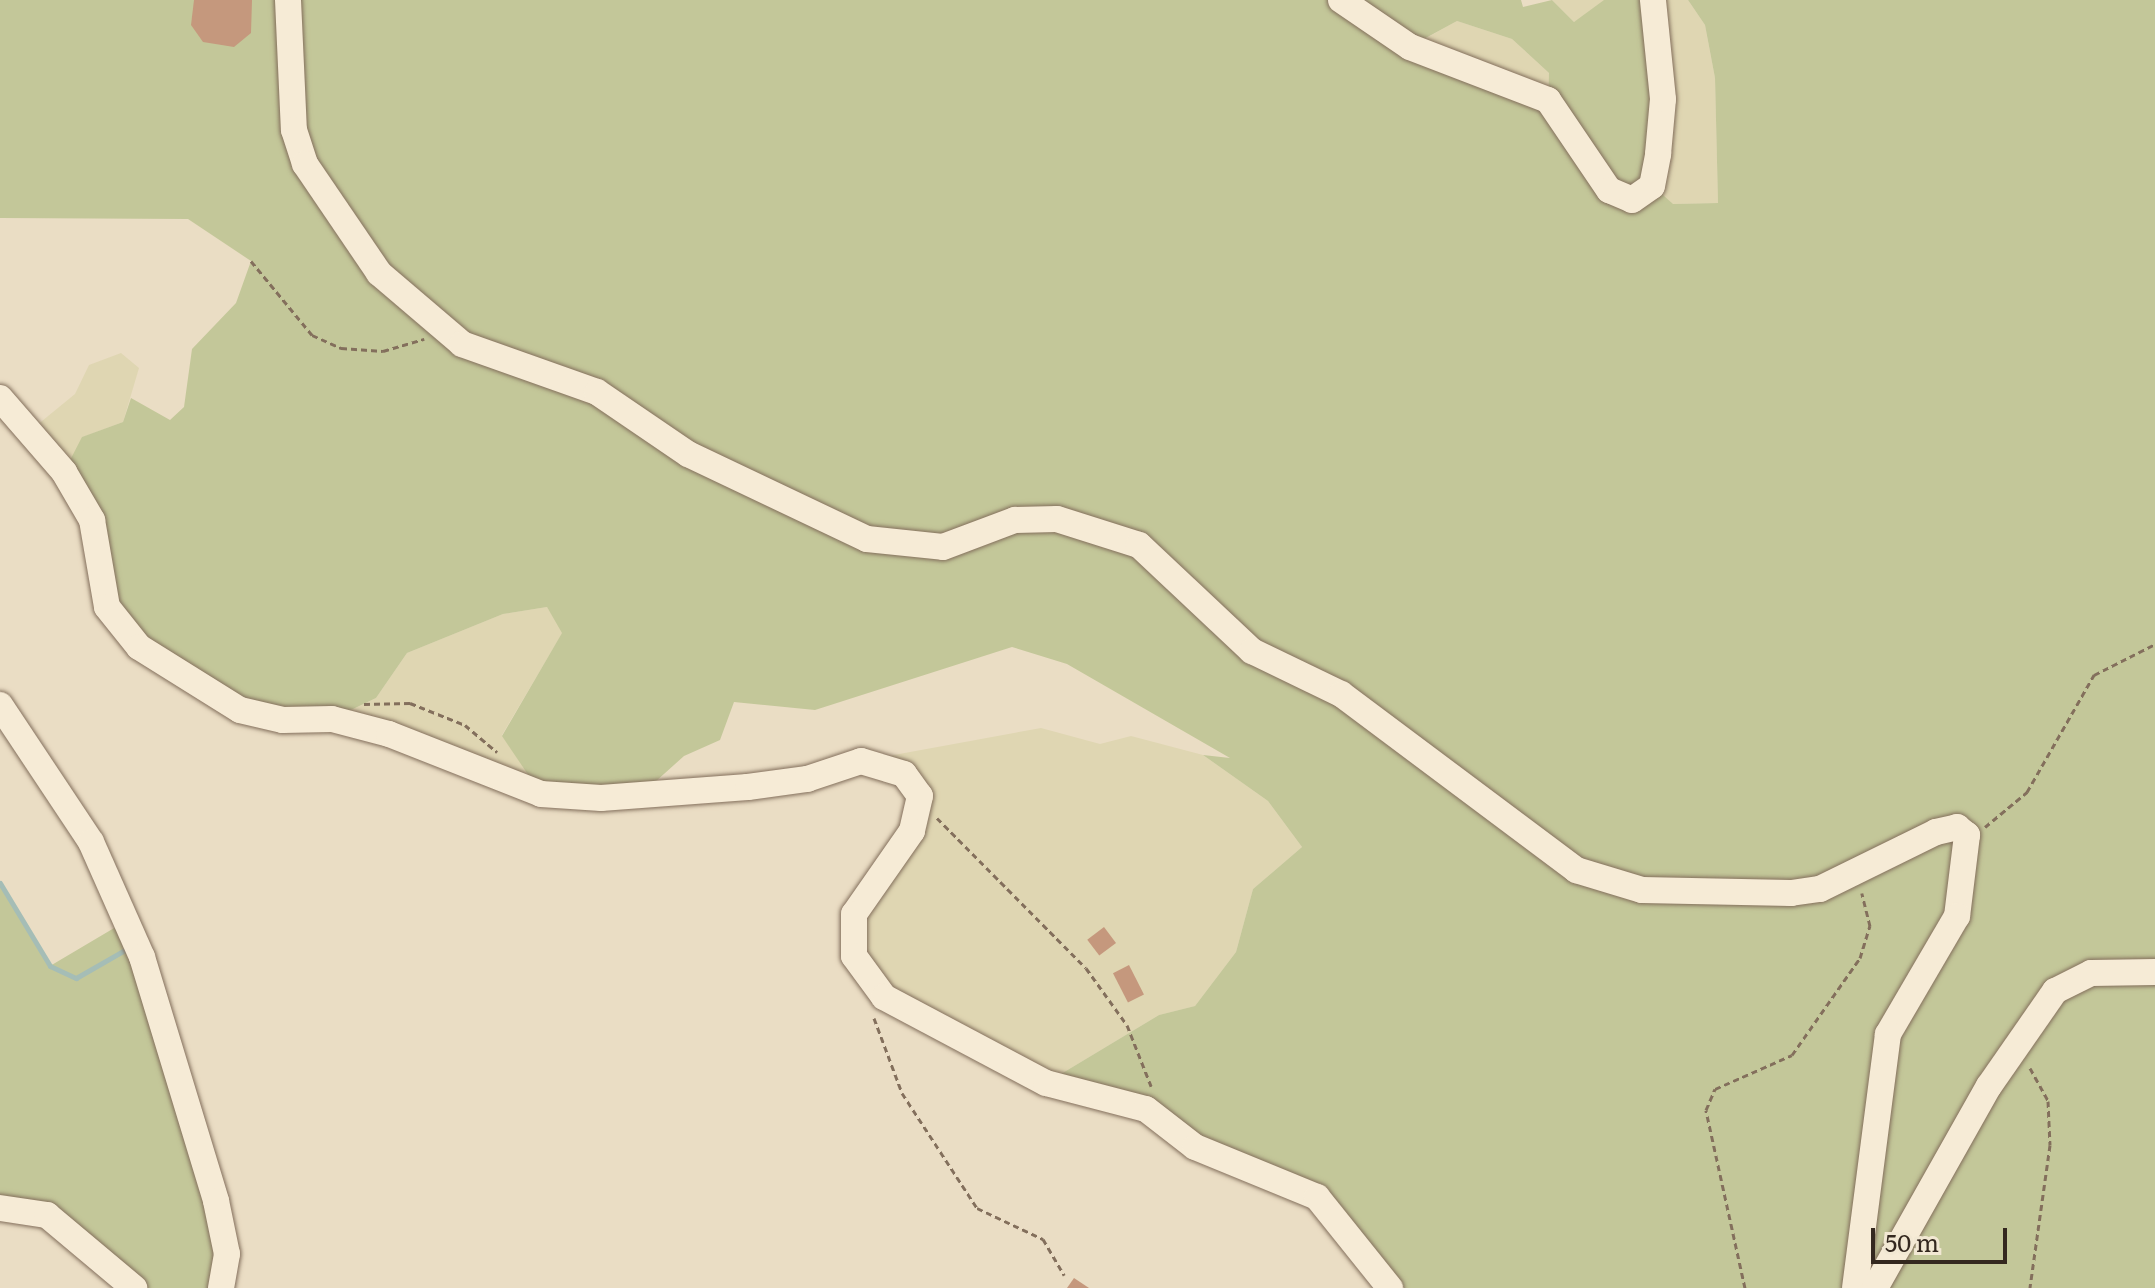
<!DOCTYPE html>
<style>
body{margin:0}
#map{position:relative;width:2155px;height:1288px;overflow:hidden;background:#eaddc4;font-family:Literata,serif}
div>[style]{position:absolute}
.farmland>*{inset:0;background:#dfd6b2}
.green>*{inset:0;background:#c3c799}
.stream>*{height:5px;margin:-2.5px;padding:0 2.5px;transform-origin:2.5px;border-radius:2.5px;background:#a5bdb6}
.building>*{inset:0;background:#c5987d;transform-origin:0 0}
.path>*{height:3px;margin-top:-1.5px;transform-origin:0;background:repeating-linear-gradient(90deg,#836f5c 0 6px,transparent 0 10px)}
.roads{filter:drop-shadow(0 0 2px #836f5c) drop-shadow(0 0 2px #836f5c)}
.minor>*{height:26px;margin:-13px;padding:0 13px;transform-origin:13px;border-radius:13px;background:#f6ebd6}
span{translate:-50% -50%;white-space:nowrap;text-align:center;line-height:1.15;-webkit-text-stroke:6px #f2e8d3;paint-order:stroke}
.scale{position:absolute;left:1871px;top:1228px;width:136px;height:36px;box-sizing:border-box;border:4px solid #34281f;border-top:0;padding-left:10px;font-size:24px;line-height:28px;white-space:nowrap;color:#34281f;-webkit-text-stroke:6px #f2e8d3;paint-order:stroke}
</style>
<div id="map">
<div class="farmland">
<div style="clip-path:polygon(1552px 0,1604px 0,1604px 6px,1574px 22px)"></div>
<div style="clip-path:polygon(1653px 0,1688px 0,1705px 25px,1715px 78px,1718px 203px,1672px 204px,1652px 186px)"></div>
<div style="clip-path:polygon(1457px 21px,1512px 39px,1549px 73px,1548px 100px,1410px 47px)"></div>
<div style="clip-path:polygon(121px 353px,139px 368px,123px 422px,83px 437px,64px 472px,31px 430px,75px 394px,89px 365px)"></div>
<div style="clip-path:polygon(547px 607px,563px 632px,502px 735px,541px 794px,332px 719px,376px 698px,407px 653px,503px 614px)"></div>
<div style="clip-path:polygon(1041px 728px,1100px 744px,1131px 736px,1203px 755px,1268px 801px,1302px 847px,1253px 889px,1236px 952px,1195px 1006px,1159px 1015px,1046px 1083px,931px 1023px,854px 956px,854px 914px,920px 796px,861px 761px)"></div>
</div>
<div class="green">
<div style="clip-path:polygon(evenodd,0 0,1521px 0,1523px 7px,1552px 0,1574px 22px,1604px 0,1653px 0,1653px 186px,1673px 204px,1718px 203px,1715px 78px,1705px 25px,1688px 0,2155px 0,2155px 1288px,1390px 1288px,1317px 1197px,1146px 1109px,1046px 1083px,1159px 1015px,1195px 1006px,1236px 952px,1253px 889px,1302px 847px,1268px 801px,1203px 755px,1230px 758px,1067px 664px,1012px 647px,815px 710px,734px 702px,720px 740px,684px 756px,645px 791px,541px 794px,502px 736px,562px 633px,547px 607px,503px 614px,407px 653px,376px 698px,332px 719px,240px 710px,107px 607px,64px 472px,82px 437px,123px 422px,131px 398px,170px 420px,184px 407px,192px 349px,236px 303px,251px 261px,188px 219px,0 218px,0 0,1457px 21px,1512px 39px,1549px 73px,1548px 99px,1411px 46px,1457px 21px)"></div>
<div style="clip-path:polygon(0 883px,50px 966px,126px 921px,216px 1201px,221px 1288px,134px 1288px,80px 1239px,0 1208px)"></div>
</div>
<div class="stream">
<div style="left:0;top:883px;width:97px;rotate:58.9deg"></div>
<div style="left:50px;top:966px;width:29px;rotate:25deg"></div>
<div style="left:76px;top:978px;width:62px;rotate:-29.9deg"></div>
</div>
<div class="building">
<div style="clip-path:polygon(194px 0,252px 0,251px 33px,234px 47px,203px 42px,191px 25px)"></div>
<div style="left:1104px;top:927px;width:20px;height:21px;rotate:53deg"></div>
<div style="left:1129px;top:965px;width:33px;height:18px;rotate:63deg"></div>
<div style="clip-path:polygon(1074px 1278px,1089px 1288px,1067px 1288px)"></div>
</div>
<div class="path">
<div style="left:251px;top:261px;width:96px;rotate:50.5deg"></div>
<div style="left:312px;top:335px;width:32px;rotate:24deg"></div>
<div style="left:341px;top:348px;width:42px;rotate:4.1deg"></div>
<div style="left:383px;top:351px;width:43px;rotate:-16.3deg"></div>
<div style="left:364px;top:704px;width:46px;rotate:-1.2deg"></div>
<div style="left:410px;top:703px;width:59px;rotate:21.8deg"></div>
<div style="left:465px;top:725px;width:42px;rotate:40.2deg"></div>
<div style="left:937px;top:818px;width:211px;rotate:45.2deg"></div>
<div style="left:1086px;top:968px;width:70px;rotate:54.3deg"></div>
<div style="left:1127px;top:1025px;width:66px;rotate:68.5deg"></div>
<div style="left:1985px;top:827px;width:55px;rotate:-39.8deg"></div>
<div style="left:2027px;top:792px;width:135px;rotate:-60.2deg"></div>
<div style="left:2094px;top:675px;width:68px;rotate:-26.9deg"></div>
<div style="left:874px;top:1018px;width:80px;rotate:69.5deg"></div>
<div style="left:902px;top:1093px;width:137px;rotate:56.9deg"></div>
<div style="left:977px;top:1208px;width:73px;rotate:25.2deg"></div>
<div style="left:1043px;top:1239px;width:42px;rotate:59.7deg"></div>
<div style="left:2030px;top:1068px;width:38px;rotate:61deg"></div>
<div style="left:2048px;top:1101px;width:44px;rotate:87.4deg"></div>
<div style="left:2050px;top:1145px;width:144px;rotate:98deg"></div>
<div style="left:1745px;top:1288px;width:182px;rotate:-102.4deg"></div>
<div style="left:1706px;top:1110px;width:23px;rotate:-67deg"></div>
<div style="left:1715px;top:1089px;width:84px;rotate:-23.8deg"></div>
<div style="left:1792px;top:1055px;width:118px;rotate:-55deg"></div>
<div style="left:1860px;top:958px;width:34px;rotate:-73deg"></div>
<div style="left:1870px;top:926px;width:34px;rotate:-104deg"></div>
</div>
<div class="roads">
<div class="minor">
<div style="left:288px;top:0;width:130px;rotate:87.4deg"></div>
<div style="left:294px;top:130px;width:36px;rotate:72deg"></div>
<div style="left:305px;top:164px;width:132px;rotate:55.8deg"></div>
<div style="left:379px;top:273px;width:109px;rotate:40.5deg"></div>
<div style="left:462px;top:344px;width:143px;rotate:19.6deg"></div>
<div style="left:597px;top:392px;width:110px;rotate:34.3deg"></div>
<div style="left:688px;top:454px;width:198px;rotate:25.4deg"></div>
<div style="left:867px;top:539px;width:76px;rotate:6deg"></div>
<div style="left:943px;top:547px;width:77px;rotate:-20.6deg"></div>
<div style="left:1015px;top:520px;width:42px;rotate:-1.4deg"></div>
<div style="left:1057px;top:519px;width:86px;rotate:17.6deg"></div>
<div style="left:1139px;top:545px;width:155px;rotate:43.2deg"></div>
<div style="left:1252px;top:651px;width:99px;rotate:25.8deg"></div>
<div style="left:1341px;top:694px;width:294px;rotate:36.8deg"></div>
<div style="left:1576px;top:870px;width:69px;rotate:16.9deg"></div>
<div style="left:1642px;top:890px;width:149px;rotate:1.2deg"></div>
<div style="left:1791px;top:893px;width:29px;rotate:-8deg"></div>
<div style="left:1820px;top:889px;width:129px;rotate:-26.2deg"></div>
<div style="left:1936px;top:832px;width:22px;rotate:-13deg"></div>
<div style="left:1957px;top:827px;width:13px;rotate:39deg"></div>
<div style="left:1967px;top:835px;width:82px;rotate:97deg"></div>
<div style="left:1957px;top:916px;width:137px;rotate:120.3deg"></div>
<div style="left:1888px;top:1034px;width:256px;rotate:97.4deg"></div>
<div style="left:1341px;top:0;width:83px;rotate:34.3deg"></div>
<div style="left:1410px;top:47px;width:148px;rotate:21deg"></div>
<div style="left:1548px;top:100px;width:109px;rotate:55.9deg"></div>
<div style="left:1609px;top:190px;width:25px;rotate:23deg"></div>
<div style="left:1632px;top:200px;width:24px;rotate:-35deg"></div>
<div style="left:1652px;top:186px;width:33px;rotate:-79deg"></div>
<div style="left:1658px;top:154px;width:55px;rotate:-84.8deg"></div>
<div style="left:1663px;top:99px;width:100px;rotate:-95.8deg"></div>
<div style="left:0;top:398px;width:98px;rotate:49.1deg"></div>
<div style="left:64px;top:472px;width:56px;rotate:59.7deg"></div>
<div style="left:92px;top:520px;width:88px;rotate:80.2deg"></div>
<div style="left:107px;top:607px;width:51px;rotate:51.3deg"></div>
<div style="left:139px;top:647px;width:119px;rotate:32deg"></div>
<div style="left:240px;top:710px;width:44px;rotate:13.1deg"></div>
<div style="left:283px;top:720px;width:49px;rotate:-1.2deg"></div>
<div style="left:332px;top:719px;width:59px;rotate:14.7deg"></div>
<div style="left:389px;top:734px;width:163px;rotate:21.5deg"></div>
<div style="left:541px;top:794px;width:60px;rotate:3.8deg"></div>
<div style="left:601px;top:798px;width:147px;rotate:-4.3deg"></div>
<div style="left:748px;top:787px;width:60px;rotate:-7.7deg"></div>
<div style="left:807px;top:779px;width:57px;rotate:-18.4deg"></div>
<div style="left:861px;top:761px;width:45px;rotate:16.8deg"></div>
<div style="left:904px;top:774px;width:27px;rotate:54deg"></div>
<div style="left:920px;top:796px;width:36px;rotate:103deg"></div>
<div style="left:912px;top:831px;width:101px;rotate:124.9deg"></div>
<div style="left:854px;top:914px;width:42px;rotate:90deg"></div>
<div style="left:854px;top:956px;width:51px;rotate:53.8deg"></div>
<div style="left:884px;top:997px;width:183px;rotate:28deg"></div>
<div style="left:1046px;top:1083px;width:103px;rotate:14.6deg"></div>
<div style="left:1146px;top:1109px;width:62px;rotate:37.8deg"></div>
<div style="left:1195px;top:1147px;width:132px;rotate:22.3deg"></div>
<div style="left:1317px;top:1197px;width:117px;rotate:51.3deg"></div>
<div style="left:0;top:705px;width:164px;rotate:56.4deg"></div>
<div style="left:91px;top:842px;width:126px;rotate:66.1deg"></div>
<div style="left:142px;top:957px;width:255px;rotate:73.1deg"></div>
<div style="left:216px;top:1201px;width:54px;rotate:78.3deg"></div>
<div style="left:227px;top:1254px;width:35px;rotate:100deg"></div>
<div style="left:0;top:1208px;width:48px;rotate:8.5deg"></div>
<div style="left:47px;top:1215px;width:114px;rotate:40deg"></div>
<div style="left:1875px;top:1288px;width:232px;rotate:-60.6deg"></div>
<div style="left:1989px;top:1086px;width:116px;rotate:-55.2deg"></div>
<div style="left:2055px;top:991px;width:40px;rotate:-26.6deg"></div>
<div style="left:2091px;top:973px;width:64px;rotate:-0.9deg"></div>
</div>
</div>
<div class="scale">50 m</div>
</div>
